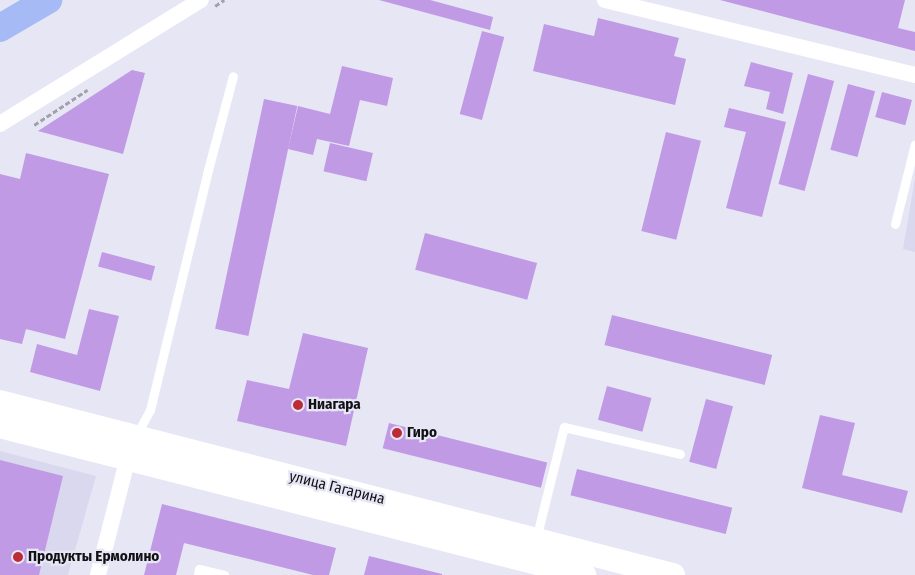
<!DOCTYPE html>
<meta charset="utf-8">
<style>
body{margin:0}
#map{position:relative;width:915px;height:575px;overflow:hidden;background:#e7e6f5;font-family:"Fira Sans Condensed",sans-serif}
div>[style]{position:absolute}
.built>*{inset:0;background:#d9d8ee}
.building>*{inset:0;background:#c09ae4;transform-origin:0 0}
.path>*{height:2.5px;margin-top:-1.25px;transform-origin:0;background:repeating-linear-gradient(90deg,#a1a0ac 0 5px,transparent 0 7.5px)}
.service>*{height:9px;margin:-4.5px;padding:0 4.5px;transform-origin:4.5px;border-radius:4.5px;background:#fff}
.minor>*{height:16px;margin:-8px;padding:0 8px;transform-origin:8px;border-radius:8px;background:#fff}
.secondary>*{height:24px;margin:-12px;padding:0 12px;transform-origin:12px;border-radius:12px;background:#fff}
.trunk>*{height:28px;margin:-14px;padding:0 14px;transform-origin:14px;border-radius:14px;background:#a6baf6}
.dots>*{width:14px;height:14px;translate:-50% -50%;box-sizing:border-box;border:2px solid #e7e6f5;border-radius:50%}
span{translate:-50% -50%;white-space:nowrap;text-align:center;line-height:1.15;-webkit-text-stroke:4.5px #e7e6f5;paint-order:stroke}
.poi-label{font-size:15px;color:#111015;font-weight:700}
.left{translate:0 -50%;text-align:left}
.street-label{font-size:15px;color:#111015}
</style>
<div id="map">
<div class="built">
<div style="clip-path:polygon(915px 178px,915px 252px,903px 249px)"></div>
<div style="clip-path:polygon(0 451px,96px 476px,68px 575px,0 575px)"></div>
</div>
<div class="building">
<div style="clip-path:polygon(379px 0,430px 0,493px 17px,490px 30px)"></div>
<div style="clip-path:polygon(720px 0,905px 0,898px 28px,915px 32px,915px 51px)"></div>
<div style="clip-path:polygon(598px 18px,679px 38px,674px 56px,686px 59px,675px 105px,533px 71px,544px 24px,594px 36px)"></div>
<div style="left:482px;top:31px;width:23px;height:86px;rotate:15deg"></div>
<div style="clip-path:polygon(751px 62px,793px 73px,783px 114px,766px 109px,770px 92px,744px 86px)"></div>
<div style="clip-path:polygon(342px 66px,393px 78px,387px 106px,360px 100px,349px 146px,317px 139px,313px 155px,288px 149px,298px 106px,330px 114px)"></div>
<div style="clip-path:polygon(132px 70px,145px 73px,123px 154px,38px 131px)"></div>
<div style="left:808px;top:74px;width:27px;height:114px;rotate:15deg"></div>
<div style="left:848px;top:84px;width:28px;height:68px;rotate:15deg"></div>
<div style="left:882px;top:92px;width:31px;height:26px;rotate:15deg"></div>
<div style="left:264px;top:99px;width:34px;height:235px;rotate:12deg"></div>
<div style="clip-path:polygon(729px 108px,786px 122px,762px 217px,726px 208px,746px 132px,724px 127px)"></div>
<div style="left:666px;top:132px;width:36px;height:102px;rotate:14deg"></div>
<div style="left:330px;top:143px;width:44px;height:29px;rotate:13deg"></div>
<div style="clip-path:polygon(26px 153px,109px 174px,65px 339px,26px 329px,22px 344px,0 339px,0 174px,20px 179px)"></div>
<div style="left:425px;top:233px;width:116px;height:38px;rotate:15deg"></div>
<div style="left:102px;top:252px;width:55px;height:15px;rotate:15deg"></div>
<div style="clip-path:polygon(89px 309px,119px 316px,100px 391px,30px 372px,37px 344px,77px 355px)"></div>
<div style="left:612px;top:315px;width:165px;height:31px;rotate:14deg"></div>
<div style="clip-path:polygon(303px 333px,368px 348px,346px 446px,237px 421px,247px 380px,289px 389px)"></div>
<div style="left:607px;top:386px;width:46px;height:35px;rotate:15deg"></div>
<div style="left:706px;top:399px;width:28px;height:65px;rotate:15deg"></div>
<div style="clip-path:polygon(820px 415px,855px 423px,842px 475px,908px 491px,902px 513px,802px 488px)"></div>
<div style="left:389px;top:423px;width:163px;height:26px;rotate:14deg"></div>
<div style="clip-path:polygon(0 460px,63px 476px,39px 575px,0 575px)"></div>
<div style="left:577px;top:469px;width:160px;height:27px;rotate:14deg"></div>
<div style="clip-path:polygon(162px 504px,336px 548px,329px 575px,313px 575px,184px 543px,176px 575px,144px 575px)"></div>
<div style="clip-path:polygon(369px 556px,442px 574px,442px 575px,364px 575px)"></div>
</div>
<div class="path">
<div style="left:215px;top:6px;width:11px;rotate:-34deg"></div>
<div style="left:34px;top:125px;width:64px;rotate:-33.4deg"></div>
</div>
<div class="service">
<div style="left:895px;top:224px;width:82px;rotate:-76deg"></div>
<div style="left:136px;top:436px;width:30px;rotate:-62deg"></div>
<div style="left:150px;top:410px;width:247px;rotate:-76.4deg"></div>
<div style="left:208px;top:170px;width:97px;rotate:-75.1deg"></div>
<div style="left:536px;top:539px;width:115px;rotate:-76deg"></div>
<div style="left:564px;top:427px;width:119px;rotate:13.1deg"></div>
<div style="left:198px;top:575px;width:6px;rotate:-81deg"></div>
<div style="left:199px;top:569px;width:26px;rotate:13deg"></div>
</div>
<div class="minor">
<div style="left:605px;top:0;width:319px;rotate:13.6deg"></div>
<div style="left:0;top:124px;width:236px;rotate:-31.7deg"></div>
<div style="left:98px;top:575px;width:130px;rotate:-75.7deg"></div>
</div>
<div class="secondary">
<div style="left:0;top:402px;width:695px;rotate:14.42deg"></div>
<div style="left:0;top:426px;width:603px;rotate:14.31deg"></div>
</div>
<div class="trunk">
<div style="left:0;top:28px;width:56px;rotate:-30.3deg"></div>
</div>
<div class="dots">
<div style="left:298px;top:405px;background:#bc2c37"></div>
<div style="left:397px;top:433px;background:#bc2c37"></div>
<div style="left:18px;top:557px;background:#bc2c37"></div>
</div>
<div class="poi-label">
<span class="left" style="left:308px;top:405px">Ниагара</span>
<span class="left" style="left:407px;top:433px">Гиро</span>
<span class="left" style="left:28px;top:557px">Продукты Ермолино</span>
</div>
<div class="street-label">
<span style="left:337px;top:488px;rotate:14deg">улица Гагарина</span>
</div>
</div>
